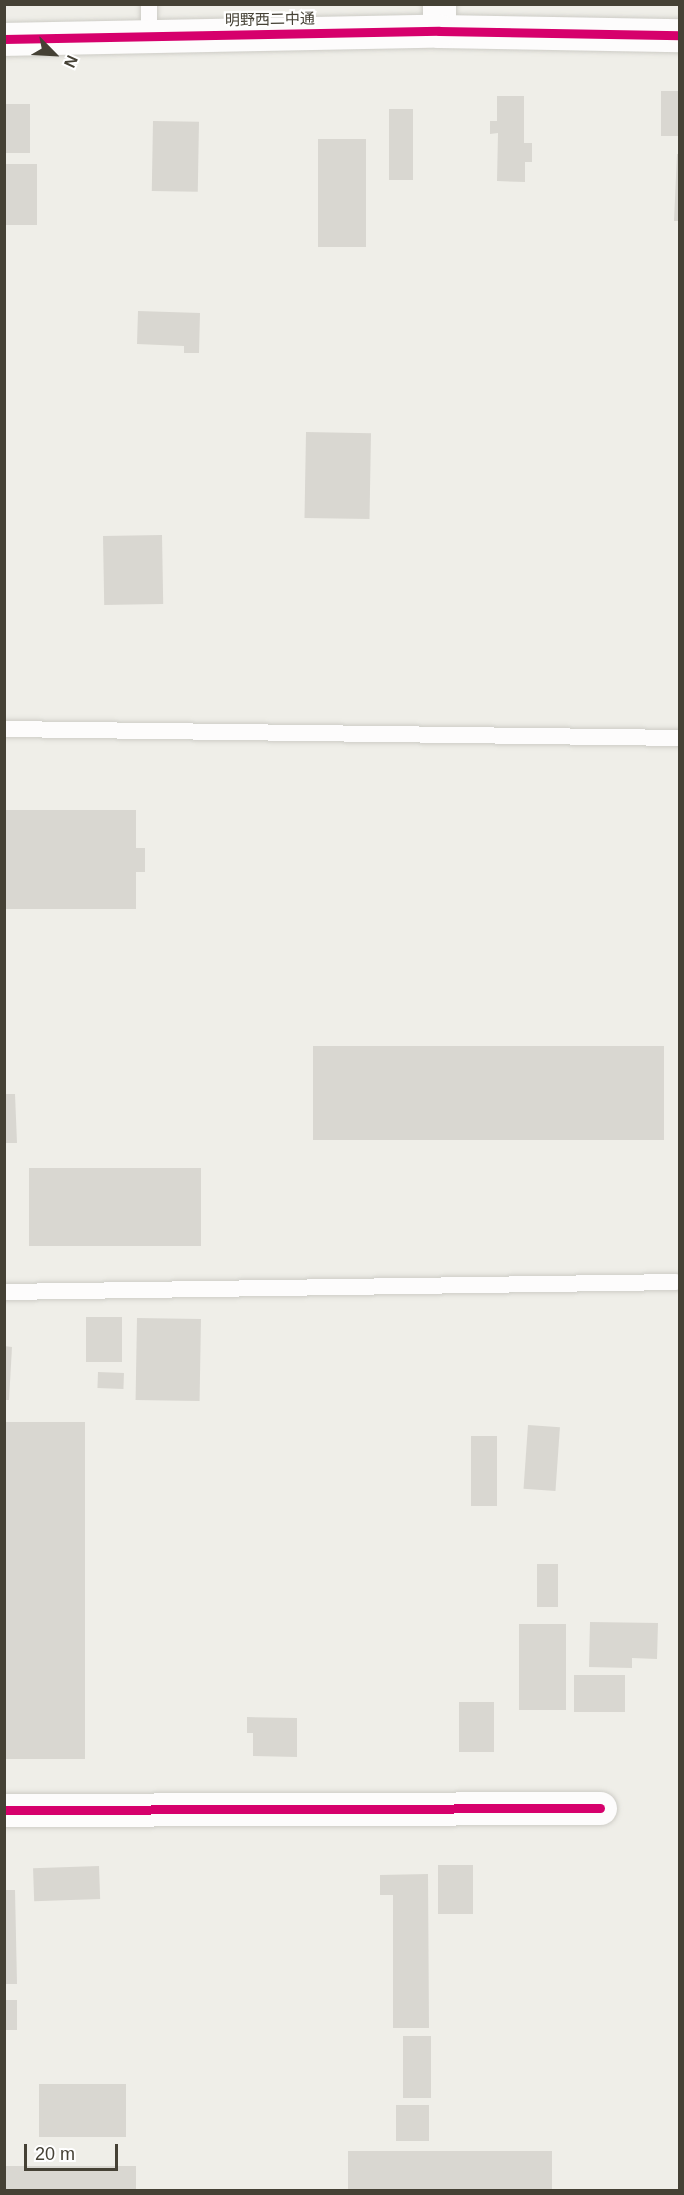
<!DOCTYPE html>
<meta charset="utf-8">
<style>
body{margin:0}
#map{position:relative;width:684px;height:2195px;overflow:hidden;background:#efeee8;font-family:Arial,"Noto Sans JP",sans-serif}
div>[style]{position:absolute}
.building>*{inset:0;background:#d9d7d1;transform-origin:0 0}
.roads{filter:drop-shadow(0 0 2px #cdccc6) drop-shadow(0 0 2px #cdccc6)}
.service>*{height:16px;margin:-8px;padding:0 8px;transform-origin:8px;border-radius:8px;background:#fdfcfc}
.minor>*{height:33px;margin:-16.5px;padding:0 16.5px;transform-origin:16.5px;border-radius:16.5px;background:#fdfcfc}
.tertiary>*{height:33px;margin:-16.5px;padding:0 16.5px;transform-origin:16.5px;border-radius:16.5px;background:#fdfcfc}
.cycleway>*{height:9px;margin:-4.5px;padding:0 4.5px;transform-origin:4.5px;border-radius:4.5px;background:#d6006c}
span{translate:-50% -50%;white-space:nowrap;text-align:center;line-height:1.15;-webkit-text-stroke:4.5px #fff;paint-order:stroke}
.street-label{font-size:15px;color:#454135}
.frame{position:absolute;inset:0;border:6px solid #454135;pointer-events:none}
.north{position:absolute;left:24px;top:24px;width:60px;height:60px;-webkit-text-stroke:4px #fff;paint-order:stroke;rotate:114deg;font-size:16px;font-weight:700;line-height:24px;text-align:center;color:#454135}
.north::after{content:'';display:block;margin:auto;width:21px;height:27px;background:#454135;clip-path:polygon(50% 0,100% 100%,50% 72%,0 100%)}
.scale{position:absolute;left:24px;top:2144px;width:94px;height:27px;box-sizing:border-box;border:3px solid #454135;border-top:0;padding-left:8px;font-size:18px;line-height:21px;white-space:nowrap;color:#454135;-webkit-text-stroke:4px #fff;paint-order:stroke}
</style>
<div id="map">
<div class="building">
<div style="left:661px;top:91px;width:19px;height:45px"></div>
<div style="clip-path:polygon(497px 96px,524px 96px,524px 143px,532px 143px,532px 162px,525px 162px,525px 182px,497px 181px,498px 133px,490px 134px,490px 121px,497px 121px)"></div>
<div style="left:4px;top:104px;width:26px;height:49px"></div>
<div style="left:389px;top:109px;width:24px;height:71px"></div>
<div style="left:153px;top:121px;width:46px;height:70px;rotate:1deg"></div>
<div style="left:318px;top:139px;width:48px;height:108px"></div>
<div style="clip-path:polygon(677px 154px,680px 154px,680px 221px,674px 221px)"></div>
<div style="left:4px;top:164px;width:33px;height:61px"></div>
<div style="clip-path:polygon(138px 311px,200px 313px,199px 353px,184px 353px,184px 346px,137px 344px)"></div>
<div style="left:306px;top:432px;width:65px;height:86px;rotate:1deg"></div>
<div style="left:162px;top:535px;width:69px;height:59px;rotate:89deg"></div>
<div style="clip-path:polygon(4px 810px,136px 810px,136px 848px,145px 848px,145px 872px,136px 872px,136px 909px,4px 909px)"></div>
<div style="left:313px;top:1046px;width:351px;height:94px"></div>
<div style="clip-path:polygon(4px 1094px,15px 1094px,17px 1143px,4px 1143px)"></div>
<div style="left:29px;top:1168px;width:172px;height:78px"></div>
<div style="left:86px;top:1317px;width:36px;height:45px"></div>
<div style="left:137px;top:1318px;width:64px;height:82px;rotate:1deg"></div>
<div style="clip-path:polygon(4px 1346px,12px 1347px,9px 1400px,4px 1400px)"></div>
<div style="left:98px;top:1372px;width:26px;height:16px;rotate:2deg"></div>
<div style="left:4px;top:1422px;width:81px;height:337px"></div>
<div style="left:528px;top:1425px;width:32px;height:64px;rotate:4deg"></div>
<div style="left:471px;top:1436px;width:26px;height:70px"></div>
<div style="left:537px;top:1564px;width:21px;height:43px"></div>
<div style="clip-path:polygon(590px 1622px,658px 1623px,657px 1659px,632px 1658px,632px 1668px,589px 1667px)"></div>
<div style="left:519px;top:1624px;width:47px;height:86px"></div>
<div style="left:574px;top:1675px;width:51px;height:37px"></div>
<div style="left:459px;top:1702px;width:35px;height:50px"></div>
<div style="clip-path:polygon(247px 1717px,297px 1718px,297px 1757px,253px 1756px,253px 1733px,247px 1733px)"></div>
<div style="left:438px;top:1865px;width:35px;height:49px"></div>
<div style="left:99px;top:1866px;width:33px;height:66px;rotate:88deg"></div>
<div style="clip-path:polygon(428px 1874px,429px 2028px,393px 2028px,393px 1895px,380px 1895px,380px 1875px)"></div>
<div style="clip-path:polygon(4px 1890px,15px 1890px,17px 1984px,4px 1984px)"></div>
<div style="left:4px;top:2000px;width:13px;height:30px"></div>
<div style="left:403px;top:2036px;width:28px;height:62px"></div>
<div style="left:39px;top:2084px;width:87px;height:53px"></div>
<div style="left:396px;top:2105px;width:33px;height:36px"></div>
<div style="left:348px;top:2151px;width:204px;height:39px"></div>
<div style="left:136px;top:2166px;width:24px;height:132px;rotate:90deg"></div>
</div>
<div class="roads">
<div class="service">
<div style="left:149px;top:4px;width:32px;rotate:90deg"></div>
<div style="left:4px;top:729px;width:676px;rotate:0.76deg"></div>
<div style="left:4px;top:1292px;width:672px;rotate:-0.85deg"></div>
</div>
<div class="minor">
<div style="left:439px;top:4px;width:27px;rotate:90deg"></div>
<div style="left:439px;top:31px;width:241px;rotate:1deg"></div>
<div style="left:4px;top:1810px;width:596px;rotate:-0.19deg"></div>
</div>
<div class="tertiary">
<div style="left:4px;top:39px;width:435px;rotate:-1.1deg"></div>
</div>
</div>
<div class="cycleway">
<div style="left:4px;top:39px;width:435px;rotate:-1.1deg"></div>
<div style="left:439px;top:31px;width:241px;rotate:1deg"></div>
<div style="left:4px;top:1810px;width:596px;rotate:-0.19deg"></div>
</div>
<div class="street-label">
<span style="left:270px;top:19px;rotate:-1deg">明野西二中通</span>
</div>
<div class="frame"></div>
<div class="north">N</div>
<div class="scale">20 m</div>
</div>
